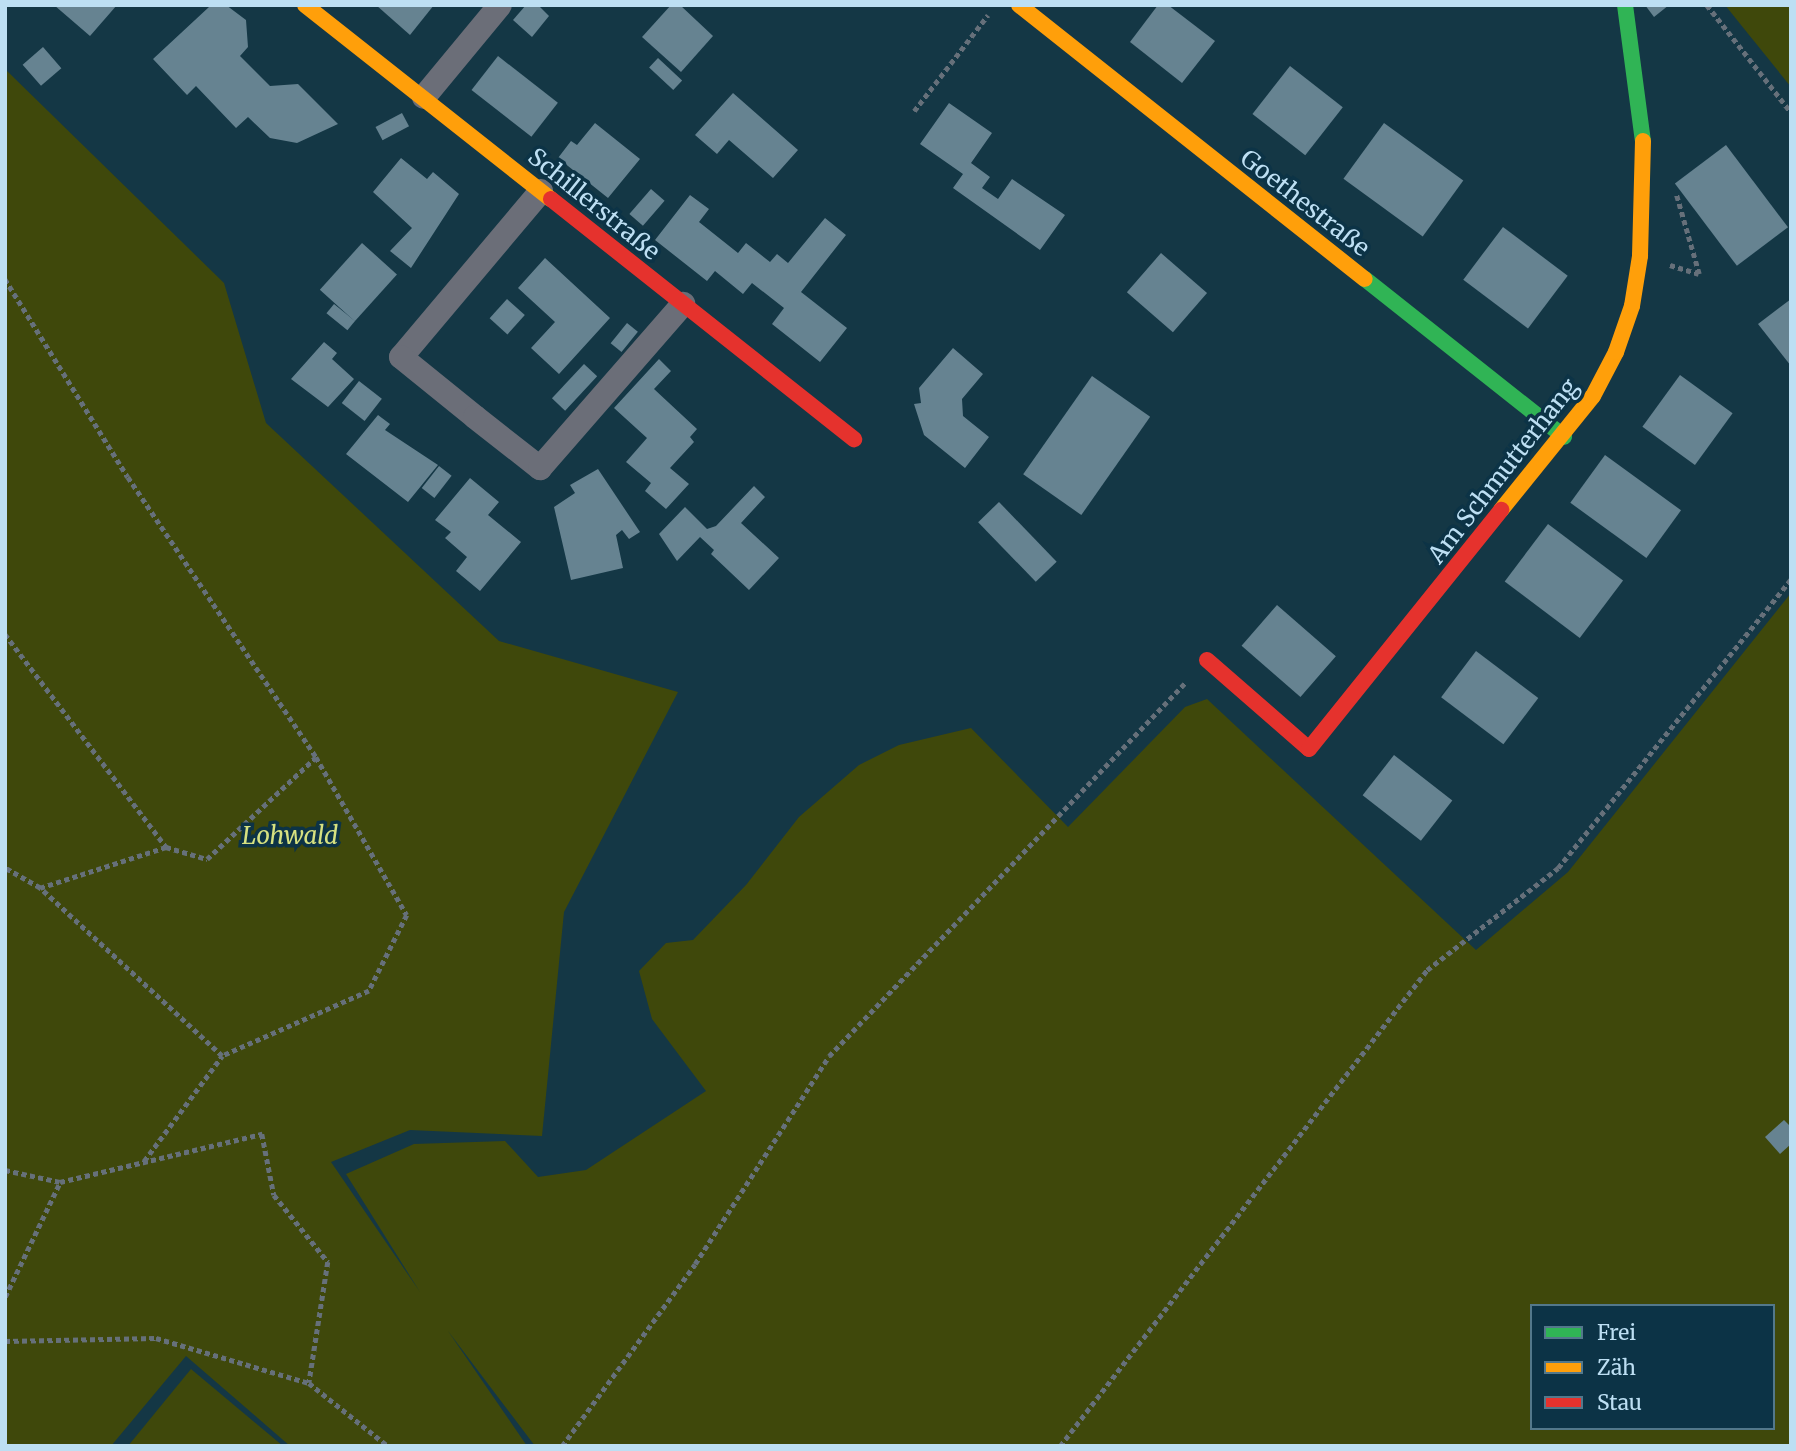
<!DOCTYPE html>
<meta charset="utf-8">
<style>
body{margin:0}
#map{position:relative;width:1796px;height:1451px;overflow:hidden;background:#143745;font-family:Merriweather,serif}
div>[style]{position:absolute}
.green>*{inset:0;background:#3f480b}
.building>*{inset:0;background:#668391;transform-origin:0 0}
.path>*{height:4.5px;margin-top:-2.25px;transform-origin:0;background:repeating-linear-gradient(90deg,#66707a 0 5px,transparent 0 8.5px)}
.street>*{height:24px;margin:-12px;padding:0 12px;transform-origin:12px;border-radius:12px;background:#6b6e78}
.fast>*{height:16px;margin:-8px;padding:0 8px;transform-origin:8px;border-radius:8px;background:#30b455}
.slow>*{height:16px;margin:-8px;padding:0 8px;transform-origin:8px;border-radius:8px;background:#ff9f0a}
.jam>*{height:16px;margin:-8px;padding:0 8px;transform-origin:8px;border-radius:8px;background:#e5322d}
span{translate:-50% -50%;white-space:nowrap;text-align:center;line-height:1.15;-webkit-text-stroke:7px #0c3346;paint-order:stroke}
.street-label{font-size:24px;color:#bddff3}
.park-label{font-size:24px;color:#d6e180;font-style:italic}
.frame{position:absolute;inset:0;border:7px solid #bddff3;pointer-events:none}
.legend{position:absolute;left:1530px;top:1304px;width:245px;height:126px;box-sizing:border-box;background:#0c3346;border:2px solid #53788b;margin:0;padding:9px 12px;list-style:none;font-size:21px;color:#bddff3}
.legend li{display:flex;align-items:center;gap:14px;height:35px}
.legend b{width:35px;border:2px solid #53788b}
</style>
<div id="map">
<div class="green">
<div style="clip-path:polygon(1725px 5px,1791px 5px,1791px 87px,1741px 25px)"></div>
<div style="clip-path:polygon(evenodd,5px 69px,224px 283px,266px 423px,499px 641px,678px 692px,564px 912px,542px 1136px,410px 1130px,331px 1162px,420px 1292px,346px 1174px,414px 1144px,505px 1141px,538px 1177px,586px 1170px,706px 1091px,652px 1019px,639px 971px,666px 943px,693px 940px,746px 885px,799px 817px,859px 765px,899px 745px,971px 728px,1068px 827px,1185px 707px,1207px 699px,1476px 950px,1568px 872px,1791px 593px,1791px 1446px,535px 1446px,448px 1331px,527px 1446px,290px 1446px,186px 1356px,111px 1446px,5px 1446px,5px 69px,1532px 1306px,1773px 1306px,1773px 1428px,1532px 1428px,1532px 1306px)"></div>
<div style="clip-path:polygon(191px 1369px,283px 1446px,128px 1446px)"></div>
</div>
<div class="building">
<div style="clip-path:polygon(54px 5px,117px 5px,90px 36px)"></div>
<div style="clip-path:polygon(226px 5px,246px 20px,248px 47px,240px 56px,270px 86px,298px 84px,338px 124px,297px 143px,270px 138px,248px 117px,236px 128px,196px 86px,187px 95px,153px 59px,209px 7px)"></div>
<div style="clip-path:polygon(376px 5px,434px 5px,410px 35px)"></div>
<div style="clip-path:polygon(526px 5px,538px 5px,549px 16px,532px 37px,513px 20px)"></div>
<div style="clip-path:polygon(671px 5px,680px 5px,713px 36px,681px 72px,642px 37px)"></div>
<div style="clip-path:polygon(1158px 5px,1168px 5px,1215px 41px,1182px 83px,1130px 42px)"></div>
<div style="clip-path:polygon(1645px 5px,1669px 5px,1654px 17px)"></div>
<div style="left:43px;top:47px;width:28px;height:27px;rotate:49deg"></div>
<div style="left:498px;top:56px;width:76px;height:43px;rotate:38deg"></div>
<div style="left:658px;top:58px;width:33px;height:13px;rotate:43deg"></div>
<div style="left:1290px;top:66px;width:67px;height:61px;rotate:38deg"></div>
<div style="clip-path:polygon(733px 93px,798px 150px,773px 178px,729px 140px,717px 154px,695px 135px)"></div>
<div style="clip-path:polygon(949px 103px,992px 133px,971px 163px,990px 177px,982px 188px,998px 199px,1012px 179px,1065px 215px,1040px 250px,953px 188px,963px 174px,920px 144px)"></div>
<div style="left:402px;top:113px;width:15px;height:30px;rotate:62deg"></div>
<div style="clip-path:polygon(595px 123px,640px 159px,608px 198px,558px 158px,571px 141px,577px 145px)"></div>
<div style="left:1384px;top:123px;width:98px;height:69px;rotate:36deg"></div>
<div style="left:1726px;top:145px;width:103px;height:64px;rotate:53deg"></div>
<div style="clip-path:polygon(401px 158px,427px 179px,433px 172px,459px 194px,411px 268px,390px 251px,412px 228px,373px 192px)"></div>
<div style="left:651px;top:189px;width:18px;height:33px;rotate:41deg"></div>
<div style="clip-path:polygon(690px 195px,709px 209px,699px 222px,738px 253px,746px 243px,770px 262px,777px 254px,788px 263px,825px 218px,846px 235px,801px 292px,847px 328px,820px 362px,772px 324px,784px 308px,752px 283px,743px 294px,715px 271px,707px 281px,655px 240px)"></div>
<div style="left:1503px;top:227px;width:81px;height:66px;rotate:37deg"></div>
<div style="left:362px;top:243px;width:47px;height:63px;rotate:42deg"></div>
<div style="left:1161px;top:253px;width:61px;height:52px;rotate:41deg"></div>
<div style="clip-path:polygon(545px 258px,610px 318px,559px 374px,531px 348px,555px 322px,518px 288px)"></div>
<div style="left:507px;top:299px;width:24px;height:26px;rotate:42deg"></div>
<div style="clip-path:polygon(1791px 299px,1791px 366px,1758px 324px)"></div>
<div style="left:334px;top:304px;width:27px;height:12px;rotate:39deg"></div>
<div style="left:627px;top:323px;width:14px;height:26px;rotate:39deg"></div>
<div style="clip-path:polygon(324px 342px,337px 353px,332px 359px,354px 379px,328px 407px,291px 379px)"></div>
<div style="clip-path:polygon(953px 348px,983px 374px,962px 399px,963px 416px,989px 437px,965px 468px,924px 435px,914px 404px,921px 403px,919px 388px)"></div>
<div style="clip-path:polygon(659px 359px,671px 371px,654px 389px,697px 429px,690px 437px,694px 442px,670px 468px,689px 484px,666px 509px,645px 491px,651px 483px,626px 462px,647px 438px,614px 408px)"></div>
<div style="left:584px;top:364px;width:18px;height:47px;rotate:43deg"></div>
<div style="left:1680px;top:375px;width:65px;height:64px;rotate:36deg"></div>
<div style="left:1092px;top:376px;width:71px;height:120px;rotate:35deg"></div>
<div style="left:359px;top:381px;width:29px;height:28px;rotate:38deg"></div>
<div style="clip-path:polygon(378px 415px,390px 424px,385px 430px,438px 465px,408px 502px,346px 454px)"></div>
<div style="left:1605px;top:455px;width:94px;height:59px;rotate:36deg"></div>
<div style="left:439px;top:466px;width:16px;height:28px;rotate:38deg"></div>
<div style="clip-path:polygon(598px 469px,640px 532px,629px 539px,622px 530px,616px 535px,623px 568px,571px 580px,554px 507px,575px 493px,570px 485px)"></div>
<div style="clip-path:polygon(470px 478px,499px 502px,488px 515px,521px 542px,480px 591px,456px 571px,467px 557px,445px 538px,451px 532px,435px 520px)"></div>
<div style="clip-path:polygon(754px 486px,765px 497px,741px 523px,779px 558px,749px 590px,711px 554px,714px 550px,700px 537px,677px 561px,659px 534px,685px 507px,707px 529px,716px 526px)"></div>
<div style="left:999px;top:502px;width:83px;height:29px;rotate:46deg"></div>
<div style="left:1548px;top:524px;width:94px;height:72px;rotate:37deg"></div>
<div style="left:1277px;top:605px;width:78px;height:54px;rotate:41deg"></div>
<div style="left:1476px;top:651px;width:78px;height:58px;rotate:37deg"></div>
<div style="left:1394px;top:755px;width:74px;height:51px;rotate:38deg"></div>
<div style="clip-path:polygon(1784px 1120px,1791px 1127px,1791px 1144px,1780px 1154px,1765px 1137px)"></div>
</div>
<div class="path">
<div style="left:1707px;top:5px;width:136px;rotate:51.9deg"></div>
<div style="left:914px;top:111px;width:121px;rotate:-52.4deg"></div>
<div style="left:1670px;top:265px;width:30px;rotate:17deg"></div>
<div style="left:1699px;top:274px;width:83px;rotate:-106deg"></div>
<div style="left:5px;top:279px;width:233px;rotate:58.2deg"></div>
<div style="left:128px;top:477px;width:337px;rotate:56.1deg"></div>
<div style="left:316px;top:757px;width:182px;rotate:60.1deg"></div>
<div style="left:407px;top:915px;width:85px;rotate:116.6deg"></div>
<div style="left:369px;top:991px;width:161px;rotate:156.1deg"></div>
<div style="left:222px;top:1056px;width:248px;rotate:-137.3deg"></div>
<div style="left:40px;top:888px;width:40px;rotate:-150.3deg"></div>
<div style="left:5px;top:634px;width:267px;rotate:52.9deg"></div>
<div style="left:40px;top:888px;width:133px;rotate:-18deg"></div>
<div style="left:166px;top:847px;width:43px;rotate:16.3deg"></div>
<div style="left:207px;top:859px;width:149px;rotate:-43.1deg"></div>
<div style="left:144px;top:1161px;width:131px;rotate:-53.4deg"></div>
<div style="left:5px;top:1170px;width:56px;rotate:12.3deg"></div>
<div style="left:60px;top:1182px;width:208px;rotate:-13.4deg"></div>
<div style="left:262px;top:1134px;width:62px;rotate:78.9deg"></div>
<div style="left:274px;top:1195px;width:86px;rotate:51.1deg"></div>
<div style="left:328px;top:1262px;width:122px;rotate:98.9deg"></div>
<div style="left:5px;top:1297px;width:127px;rotate:-64.4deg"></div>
<div style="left:5px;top:1341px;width:151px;rotate:-1.1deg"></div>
<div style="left:156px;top:1338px;width:159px;rotate:16.4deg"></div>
<div style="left:309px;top:1383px;width:101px;rotate:38.6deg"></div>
<div style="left:562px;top:1446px;width:225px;rotate:-53.8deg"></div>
<div style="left:695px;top:1264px;width:247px;rotate:-57.2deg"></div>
<div style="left:829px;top:1056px;width:516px;rotate:-46.34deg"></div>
<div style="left:1060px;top:1446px;width:601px;rotate:-52.37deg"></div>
<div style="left:1427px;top:970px;width:166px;rotate:-37.9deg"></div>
<div style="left:1558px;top:868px;width:371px;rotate:-51.1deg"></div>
</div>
<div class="street">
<div style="left:424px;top:97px;width:119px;rotate:-50.4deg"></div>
<div style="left:541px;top:191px;width:217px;rotate:130.1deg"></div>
<div style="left:401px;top:357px;width:95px;rotate:39deg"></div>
<div style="left:475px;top:417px;width:83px;rotate:38.1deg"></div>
<div style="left:540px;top:468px;width:218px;rotate:-48.9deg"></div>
</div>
<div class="fast">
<div style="left:1625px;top:5px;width:137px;rotate:82.5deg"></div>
<div style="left:1365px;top:279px;width:254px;rotate:38.4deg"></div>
</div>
<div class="slow">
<div style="left:305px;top:5px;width:313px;rotate:38.3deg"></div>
<div style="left:1019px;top:5px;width:441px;rotate:38.4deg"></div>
<div style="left:1501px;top:510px;width:146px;rotate:-51.1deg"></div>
<div style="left:1593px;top:396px;width:50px;rotate:-62.4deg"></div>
<div style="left:1616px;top:352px;width:49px;rotate:-70.8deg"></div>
<div style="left:1632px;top:306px;width:51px;rotate:-80.9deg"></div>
<div style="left:1640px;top:256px;width:115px;rotate:-88.5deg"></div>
</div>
<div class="jam">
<div style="left:551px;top:199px;width:387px;rotate:38.4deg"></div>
<div style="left:1207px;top:660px;width:135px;rotate:41.1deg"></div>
<div style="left:1309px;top:749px;width:307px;rotate:-51.2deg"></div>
</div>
<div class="street-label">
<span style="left:1305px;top:203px;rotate:38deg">Goethestraße</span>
<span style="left:594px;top:204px;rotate:39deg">Schillerstraße</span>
<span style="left:1503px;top:471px;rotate:-52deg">Am Schmutterhang</span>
</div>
<div class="park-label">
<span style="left:290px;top:836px">Lohwald</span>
</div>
<div class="frame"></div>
<ul class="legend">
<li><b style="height:9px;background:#30b455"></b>Frei</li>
<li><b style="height:9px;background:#ff9f0a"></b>Zäh</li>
<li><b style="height:9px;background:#e5322d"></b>Stau</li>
</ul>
</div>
